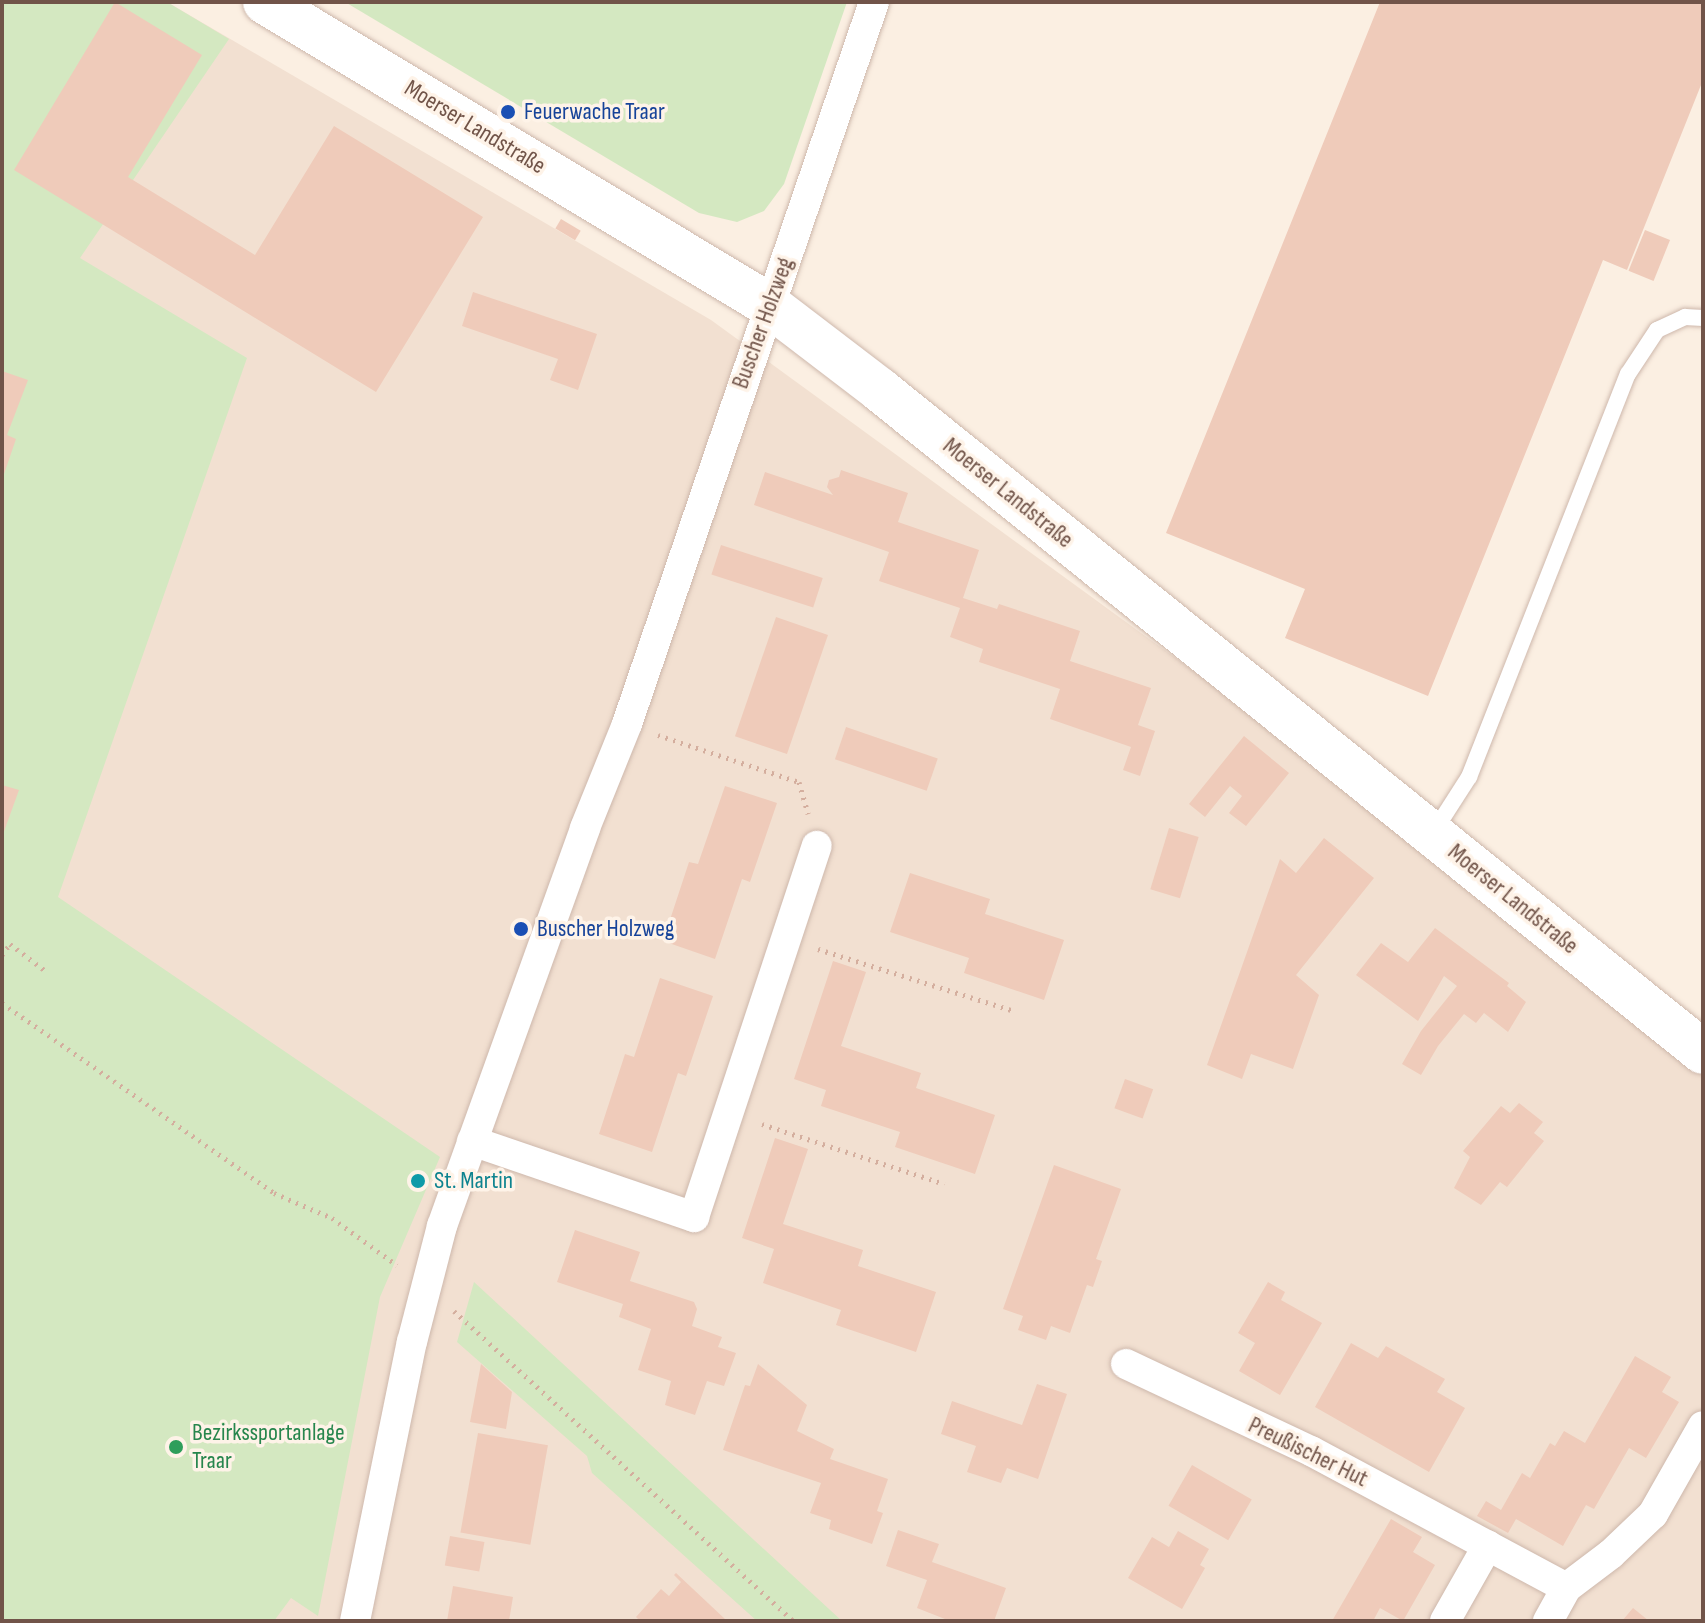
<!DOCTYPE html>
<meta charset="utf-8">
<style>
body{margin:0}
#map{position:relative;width:1705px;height:1623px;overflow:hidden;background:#fbefe2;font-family:"Sofia Sans Condensed",sans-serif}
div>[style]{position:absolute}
.residential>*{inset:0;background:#f2e0d1}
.green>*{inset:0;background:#d4e8c1}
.building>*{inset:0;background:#efcbba;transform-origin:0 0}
.path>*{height:5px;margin-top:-2.5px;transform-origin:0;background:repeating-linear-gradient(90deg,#d4ae9e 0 2px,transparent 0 8px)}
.roads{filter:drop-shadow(0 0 2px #ceb8ac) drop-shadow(0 0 2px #ceb8ac)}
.lane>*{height:16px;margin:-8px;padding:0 8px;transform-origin:8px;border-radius:8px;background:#fff}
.street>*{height:30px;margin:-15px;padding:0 15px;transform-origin:15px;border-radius:15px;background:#fff}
.secondary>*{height:44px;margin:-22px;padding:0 22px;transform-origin:22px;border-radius:22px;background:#fff}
.dots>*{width:22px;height:22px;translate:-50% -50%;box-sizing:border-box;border:4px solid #fef3e8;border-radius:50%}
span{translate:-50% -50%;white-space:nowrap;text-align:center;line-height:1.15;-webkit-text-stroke:7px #fef3e8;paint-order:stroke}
.transit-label{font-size:24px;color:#164399}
.left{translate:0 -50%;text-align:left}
.street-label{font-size:24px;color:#715449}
.culture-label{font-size:24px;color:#0d838f}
.leisure-label{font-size:24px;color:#27864d}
.frame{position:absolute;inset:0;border:4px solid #715449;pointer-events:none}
</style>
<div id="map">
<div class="residential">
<div style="clip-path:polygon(2px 2px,167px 2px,711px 320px,1703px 1042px,1703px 1621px,2px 1621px)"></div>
</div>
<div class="green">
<div style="clip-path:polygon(2px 2px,167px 2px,229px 39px,80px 258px,247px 358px,58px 897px,440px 1157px,380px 1297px,318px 1616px,291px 1598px,274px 1621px,2px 1621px)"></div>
<div style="clip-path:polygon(345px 2px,847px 2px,784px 184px,764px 211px,737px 222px,699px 213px)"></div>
<div style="clip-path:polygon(474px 1282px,842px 1621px,757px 1621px,592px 1473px,587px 1456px,457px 1342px)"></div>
</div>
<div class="building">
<div style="clip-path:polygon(115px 2px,202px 55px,128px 177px,255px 255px,334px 126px,483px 217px,376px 392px,14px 170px)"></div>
<div style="clip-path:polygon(1380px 2px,1703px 2px,1703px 80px,1627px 270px,1603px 260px,1428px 696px,1285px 638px,1305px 589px,1166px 533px)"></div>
<div style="left:561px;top:219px;width:23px;height:11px;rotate:31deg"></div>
<div style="left:1645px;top:230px;width:27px;height:44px;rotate:22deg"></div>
<div style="clip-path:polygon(473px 292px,597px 334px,578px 390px,550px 380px,558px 359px,462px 326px)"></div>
<div style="clip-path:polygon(2px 371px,28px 380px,7px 435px,16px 439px,3px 477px)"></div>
<div style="clip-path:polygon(841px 470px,908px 493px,898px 522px,979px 550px,963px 598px,997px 609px,999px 604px,1080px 631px,1070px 661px,1151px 688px,1138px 725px,1155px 731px,1140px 776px,1123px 770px,1131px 747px,1050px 719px,1060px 689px,979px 662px,983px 649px,950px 637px,960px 608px,879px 581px,889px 552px,754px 505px,765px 472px,833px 495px,827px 487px,829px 480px,839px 477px)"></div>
<div style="left:721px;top:545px;width:107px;height:31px;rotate:18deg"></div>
<div style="left:776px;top:617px;width:55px;height:126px;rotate:19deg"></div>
<div style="left:846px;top:727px;width:97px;height:34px;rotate:19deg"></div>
<div style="clip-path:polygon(1244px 736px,1289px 773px,1246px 826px,1229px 813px,1242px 796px,1230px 786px,1205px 817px,1189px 804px)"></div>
<div style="clip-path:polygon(2px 785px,19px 790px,2px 837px)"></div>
<div style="clip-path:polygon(725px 786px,777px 803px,750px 882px,742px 879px,715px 959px,663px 941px,689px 862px,698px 864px)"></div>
<div style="left:1169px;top:828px;width:31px;height:64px;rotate:17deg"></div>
<div style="clip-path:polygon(1324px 838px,1374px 878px,1296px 975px,1319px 995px,1293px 1069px,1251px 1054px,1242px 1079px,1207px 1065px,1280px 859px,1296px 873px)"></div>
<div style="clip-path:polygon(910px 873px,990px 899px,985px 914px,1064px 940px,1044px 1000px,964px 973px,969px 958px,890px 932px)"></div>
<div style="clip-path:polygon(1435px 928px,1509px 983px,1507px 986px,1526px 1002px,1508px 1032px,1484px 1013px,1476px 1023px,1464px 1014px,1438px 1046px,1421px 1075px,1402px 1064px,1421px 1031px,1457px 986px,1444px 976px,1418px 1021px,1356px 975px,1381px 943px,1408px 962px)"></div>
<div style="clip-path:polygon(833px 961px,866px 972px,841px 1046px,921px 1073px,916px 1088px,995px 1115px,975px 1174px,895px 1147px,900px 1132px,821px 1106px,826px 1090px,794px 1079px)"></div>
<div style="clip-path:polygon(660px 978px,713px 996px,686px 1076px,678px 1073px,652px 1152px,599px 1134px,625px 1054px,634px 1057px)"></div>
<div style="left:1125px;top:1079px;width:30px;height:31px;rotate:20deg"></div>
<div style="clip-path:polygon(1519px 1103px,1543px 1122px,1534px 1133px,1544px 1141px,1507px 1187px,1500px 1182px,1481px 1205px,1454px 1188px,1470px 1157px,1463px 1151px,1501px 1106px,1510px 1113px)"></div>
<div style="clip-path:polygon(775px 1138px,808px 1149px,783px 1224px,863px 1250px,858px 1266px,936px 1292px,916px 1352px,836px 1325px,841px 1310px,763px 1283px,774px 1249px,742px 1238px)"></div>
<div style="clip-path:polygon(1054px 1165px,1121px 1189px,1096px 1259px,1102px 1261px,1093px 1287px,1087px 1285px,1070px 1333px,1051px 1326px,1046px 1340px,1018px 1330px,1023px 1316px,1003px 1309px)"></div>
<div style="clip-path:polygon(575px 1230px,640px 1252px,630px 1281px,694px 1302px,697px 1309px,692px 1326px,722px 1337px,718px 1347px,736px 1353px,724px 1386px,707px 1381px,695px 1415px,665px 1405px,671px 1381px,638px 1370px,651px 1329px,619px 1317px,623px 1304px,557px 1282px)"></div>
<div style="clip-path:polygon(1268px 1282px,1285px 1292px,1281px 1300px,1322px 1323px,1280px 1395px,1239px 1371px,1255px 1343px,1238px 1333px)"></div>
<div style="clip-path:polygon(1351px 1343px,1378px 1358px,1386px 1346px,1445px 1379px,1437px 1392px,1465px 1408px,1429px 1472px,1315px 1407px)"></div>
<div style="clip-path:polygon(1635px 1356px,1671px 1377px,1662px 1392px,1679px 1402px,1646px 1458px,1629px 1448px,1594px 1509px,1586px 1505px,1563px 1546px,1516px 1519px,1508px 1533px,1477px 1516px,1486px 1501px,1501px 1510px,1522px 1473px,1530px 1478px,1550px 1443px,1555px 1446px,1564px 1431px,1585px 1443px)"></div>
<div style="clip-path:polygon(481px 1364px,512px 1392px,506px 1429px,470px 1422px)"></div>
<div style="clip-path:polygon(758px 1364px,807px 1405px,797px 1431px,834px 1449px,830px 1459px,888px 1479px,877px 1511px,883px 1513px,872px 1544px,829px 1529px,831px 1520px,810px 1513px,821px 1483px,723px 1450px,745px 1385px,750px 1386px)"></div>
<div style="clip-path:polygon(1037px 1384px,1067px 1394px,1038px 1479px,1007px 1468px,1001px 1483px,967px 1472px,976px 1446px,941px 1434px,952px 1401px,1022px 1425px)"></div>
<div style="left:478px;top:1433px;width:71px;height:101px;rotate:10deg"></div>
<div style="left:1192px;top:1465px;width:69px;height:47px;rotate:30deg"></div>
<div style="clip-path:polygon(1391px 1519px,1422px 1537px,1413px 1552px,1435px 1565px,1403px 1621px,1380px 1608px,1373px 1621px,1332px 1621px)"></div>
<div style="clip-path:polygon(898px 1530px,939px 1544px,932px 1562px,1006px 1588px,994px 1621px,950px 1621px,917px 1608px,927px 1580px,886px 1566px)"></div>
<div style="clip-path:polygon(1178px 1531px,1209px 1549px,1200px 1565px,1205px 1568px,1182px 1609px,1128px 1578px,1152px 1537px,1169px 1547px)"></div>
<div style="left:450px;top:1536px;width:35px;height:30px;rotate:10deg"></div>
<div style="clip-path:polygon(676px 1573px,725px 1619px,723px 1621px,640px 1621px,636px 1617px,661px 1589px,669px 1596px,681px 1582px,674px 1575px)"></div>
<div style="clip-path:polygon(453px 1586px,513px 1597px,509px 1621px,447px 1621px)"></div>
<div style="clip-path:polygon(1633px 1608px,1649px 1621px,1622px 1621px)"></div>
</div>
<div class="path">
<div style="left:658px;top:735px;width:149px;rotate:18.4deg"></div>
<div style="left:799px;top:782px;width:33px;rotate:74deg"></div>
<div style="left:818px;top:949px;width:203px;rotate:17.5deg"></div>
<div style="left:2px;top:955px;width:14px;rotate:-54deg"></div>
<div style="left:10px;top:944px;width:46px;rotate:37.1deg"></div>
<div style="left:2px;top:1003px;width:332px;rotate:34.9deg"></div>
<div style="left:274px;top:1193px;width:63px;rotate:23.3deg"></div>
<div style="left:332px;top:1218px;width:80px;rotate:35.9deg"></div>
<div style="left:762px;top:1124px;width:192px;rotate:18.2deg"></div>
<div style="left:454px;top:1311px;width:459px;rotate:42.4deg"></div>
</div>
<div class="roads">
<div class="lane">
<div style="left:1433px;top:833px;width:67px;rotate:-57.3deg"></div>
<div style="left:1469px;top:777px;width:433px;rotate:-68.5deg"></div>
<div style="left:1628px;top:374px;width:53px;rotate:-56.6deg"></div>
<div style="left:1657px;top:330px;width:31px;rotate:-25deg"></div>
<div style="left:1685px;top:317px;width:18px;rotate:3deg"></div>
</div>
<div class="street">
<div style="left:472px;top:1141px;width:235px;rotate:18.9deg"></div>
<div style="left:694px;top:1217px;width:391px;rotate:-71.7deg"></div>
<div style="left:1126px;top:1364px;width:204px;rotate:25.2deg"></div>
<div style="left:1311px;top:1451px;width:289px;rotate:28.2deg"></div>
<div style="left:355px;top:1621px;width:285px;rotate:-78.5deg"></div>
<div style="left:412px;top:1342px;width:120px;rotate:-75.5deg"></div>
<div style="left:442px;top:1226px;width:423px;rotate:-70.2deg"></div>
<div style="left:585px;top:828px;width:112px;rotate:-68deg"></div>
<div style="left:627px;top:724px;width:763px;rotate:-71.11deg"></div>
<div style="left:1445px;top:1621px;width:87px;rotate:-60.5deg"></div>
<div style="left:1548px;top:1621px;width:38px;rotate:-61deg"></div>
<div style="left:1566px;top:1588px;width:56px;rotate:-37.1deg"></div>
<div style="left:1611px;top:1554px;width:58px;rotate:-43.6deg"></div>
<div style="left:1653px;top:1514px;width:101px;rotate:-60.4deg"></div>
</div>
<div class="secondary">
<div style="left:265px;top:2px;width:588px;rotate:31.01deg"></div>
<div style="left:769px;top:305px;width:140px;rotate:37.4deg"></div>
<div style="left:880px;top:390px;width:1056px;rotate:38.81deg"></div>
</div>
</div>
<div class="dots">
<div style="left:508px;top:112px;background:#1a4fb4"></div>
<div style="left:521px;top:929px;background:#1a4fb4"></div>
<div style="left:418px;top:1181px;background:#0f9aa8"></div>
<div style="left:176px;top:1447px;background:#2e9e5b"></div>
</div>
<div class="transit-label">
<span class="left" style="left:524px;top:112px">Feuerwache Traar</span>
<span class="left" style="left:537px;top:929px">Buscher Holzweg</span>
</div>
<div class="street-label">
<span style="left:475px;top:127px;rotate:31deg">Moerser Landstraße</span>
<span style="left:763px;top:323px;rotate:-70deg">Buscher Holzweg</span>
<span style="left:1008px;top:493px;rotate:39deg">Moerser Landstraße</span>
<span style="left:1513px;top:899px;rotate:39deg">Moerser Landstraße</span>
<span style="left:1308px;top:1452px;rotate:26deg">Preußischer Hut</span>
</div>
<div class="culture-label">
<span class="left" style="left:434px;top:1181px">St. Martin</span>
</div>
<div class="leisure-label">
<span class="left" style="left:192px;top:1447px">Bezirkssportanlage<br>Traar</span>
</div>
<div class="frame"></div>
</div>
